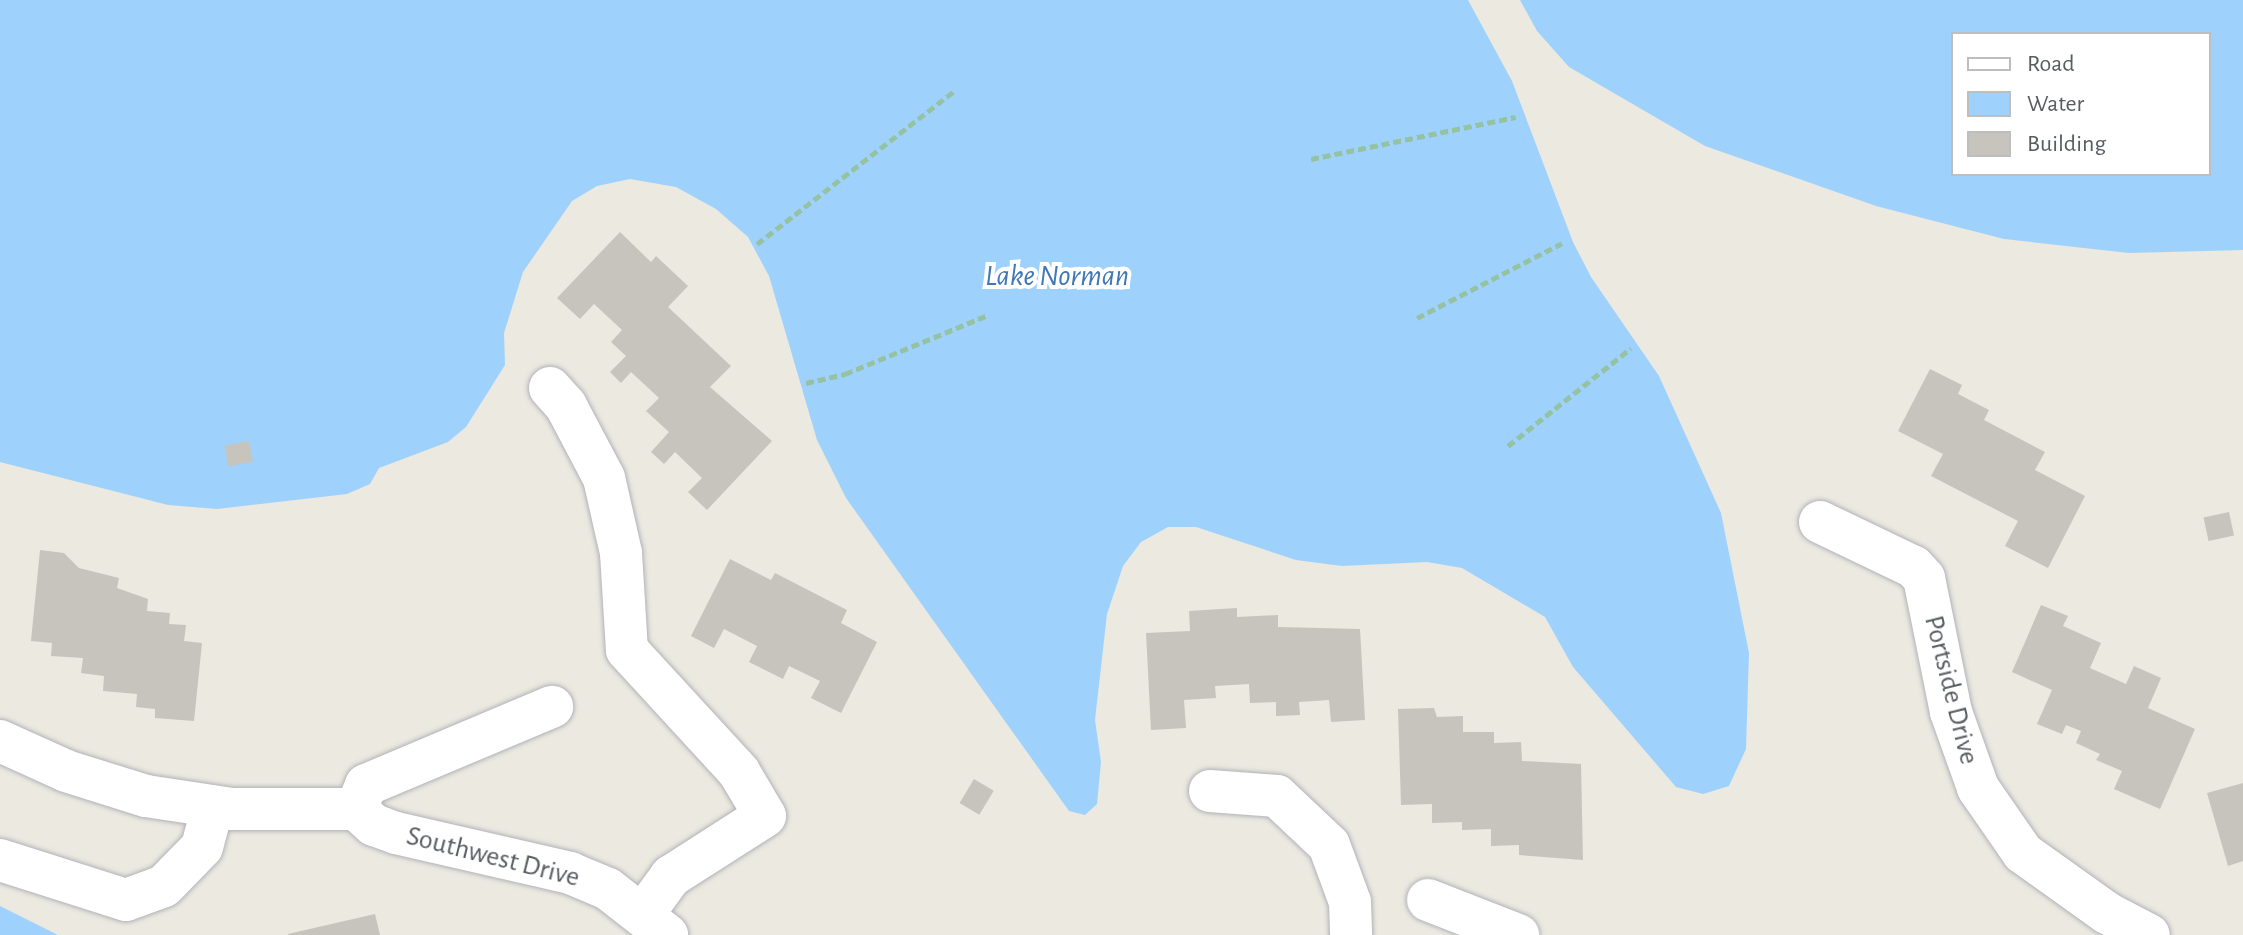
<!DOCTYPE html>
<style>
body{margin:0}
#map{position:relative;width:2243px;height:935px;overflow:hidden;background:#ebe9e0;font-family:"Alegreya Sans",sans-serif}
div>[style]{position:absolute}
.water>*{inset:0;background:#9ed2fd}
.building>*{inset:0;background:#c6c4bd;transform-origin:0 0}
.path>*{height:5px;margin-top:-2.5px;transform-origin:0;background:repeating-linear-gradient(90deg,#95c2a2 0 8px,transparent 0 12px)}
.roads{filter:drop-shadow(0 0 2px #b1b3b8) drop-shadow(0 0 2px #b1b3b8)}
.minor>*{height:42px;margin:-21px;padding:0 21px;transform-origin:21px;border-radius:21px;background:#fff}
span{translate:-50% -50%;white-space:nowrap;text-align:center;line-height:1.15;-webkit-text-stroke:8px #fff;paint-order:stroke}
.street-label{font-size:28px;color:#595c61}
.water-label{font-size:30px;color:#4078b6;font-style:italic}
.legend{position:absolute;left:1951px;top:32px;width:260px;height:144px;box-sizing:border-box;background:#fff;border:2px solid #bdbec0;margin:0;padding:10px 14px;list-style:none;font-size:24px;color:#595c61}
.legend li{display:flex;align-items:center;gap:16px;height:40px}
.legend b{width:40px;border:2px solid #bdbec0}
</style>
<div id="map">
<div class="water">
<div style="clip-path:polygon(0 0,1468px 0,1512px 81px,1573px 242px,1591px 277px,1659px 376px,1721px 513px,1749px 653px,1746px 749px,1729px 786px,1703px 794px,1676px 787px,1573px 667px,1545px 617px,1462px 568px,1427px 562px,1342px 566px,1296px 560px,1196px 527px,1168px 527px,1141px 542px,1123px 566px,1107px 614px,1095px 720px,1101px 762px,1097px 804px,1085px 815px,1069px 811px,846px 498px,817px 440px,769px 276px,748px 237px,716px 209px,676px 187px,630px 179px,597px 186px,572px 201px,523px 272px,504px 333px,505px 365px,466px 427px,448px 442px,379px 468px,370px 484px,347px 494px,217px 509px,168px 505px,0 462px)"></div>
<div style="clip-path:polygon(evenodd,1520px 0,2243px 0,2243px 250px,2129px 253px,2004px 239px,1876px 206px,1705px 146px,1569px 67px,1537px 31px,1520px 0,2209px 34px,2209px 174px,1953px 174px,1953px 34px,2209px 34px)"></div>
<div style="clip-path:polygon(0 906px,58px 935px,0 935px)"></div>
</div>
<div class="building">
<div style="clip-path:polygon(620px 232px,651px 262px,656px 256px,688px 286px,668px 307px,731px 366px,710px 387px,772px 441px,707px 510px,688px 492px,702px 478px,675px 452px,664px 464px,651px 452px,669px 432px,646px 411px,659px 398px,631px 372px,621px 383px,610px 372px,626px 356px,611px 342px,622px 330px,594px 304px,580px 319px,557px 298px)"></div>
<div style="clip-path:polygon(1930px 369px,1962px 385px,1958px 394px,1989px 410px,1984px 420px,2045px 452px,2035px 470px,2085px 496px,2048px 568px,2005px 546px,2018px 521px,1931px 476px,1943px 454px,1898px 431px)"></div>
<div style="left:249px;top:441px;width:21px;height:25px;rotate:79deg"></div>
<div style="left:2229px;top:512px;width:24px;height:26px;rotate:78deg"></div>
<div style="clip-path:polygon(40px 550px,64px 553px,79px 568px,119px 578px,117px 588px,148px 599px,147px 611px,170px 613px,169px 624px,186px 625px,184px 641px,202px 643px,194px 721px,155px 718px,155px 709px,136px 707px,137px 694px,103px 691px,104px 676px,81px 673px,83px 658px,51px 656px,52px 643px,31px 641px)"></div>
<div style="clip-path:polygon(730px 559px,771px 580px,775px 573px,847px 610px,841px 623px,877px 642px,841px 713px,811px 698px,820px 681px,789px 666px,783px 679px,749px 662px,757px 646px,724px 629px,714px 648px,691px 636px)"></div>
<div style="clip-path:polygon(2041px 605px,2068px 616px,2063px 626px,2101px 643px,2090px 668px,2126px 684px,2134px 666px,2161px 678px,2148px 708px,2195px 729px,2160px 809px,2114px 789px,2122px 771px,2096px 760px,2100px 754px,2076px 743px,2081px 731px,2066px 725px,2062px 734px,2037px 724px,2052px 690px,2012px 672px)"></div>
<div style="clip-path:polygon(1237px 608px,1237px 617px,1278px 615px,1278px 627px,1360px 629px,1365px 720px,1331px 722px,1329px 700px,1299px 702px,1300px 715px,1276px 716px,1276px 702px,1250px 703px,1249px 684px,1215px 686px,1216px 698px,1184px 700px,1186px 728px,1151px 730px,1146px 633px,1190px 631px,1189px 611px)"></div>
<div style="clip-path:polygon(1434px 708px,1437px 717px,1463px 716px,1463px 732px,1494px 732px,1494px 743px,1521px 742px,1522px 761px,1581px 764px,1583px 860px,1519px 855px,1519px 845px,1491px 846px,1491px 829px,1462px 830px,1462px 822px,1432px 823px,1432px 804px,1401px 805px,1398px 709px)"></div>
<div style="left:974px;top:779px;width:23px;height:28px;rotate:31deg"></div>
<div style="clip-path:polygon(2243px 783px,2243px 861px,2228px 866px,2207px 793px)"></div>
<div style="clip-path:polygon(375px 914px,380px 935px,288px 935px,288px 934px)"></div>
</div>
<div class="path">
<div style="left:1311px;top:159px;width:209px;rotate:-11.6deg"></div>
<div style="left:757px;top:244px;width:249px;rotate:-37.8deg"></div>
<div style="left:1417px;top:318px;width:163px;rotate:-27.3deg"></div>
<div style="left:806px;top:383px;width:40px;rotate:-13deg"></div>
<div style="left:845px;top:374px;width:155px;rotate:-22.4deg"></div>
<div style="left:1508px;top:446px;width:157px;rotate:-38.5deg"></div>
</div>
<div class="roads">
<div class="minor">
<div style="left:550px;top:388px;width:24px;rotate:48deg"></div>
<div style="left:566px;top:406px;width:81px;rotate:62.2deg"></div>
<div style="left:604px;top:478px;width:77px;rotate:77.2deg"></div>
<div style="left:621px;top:553px;width:97px;rotate:86.5deg"></div>
<div style="left:627px;top:650px;width:166px;rotate:47.4deg"></div>
<div style="left:739px;top:772px;width:51px;rotate:59.4deg"></div>
<div style="left:765px;top:816px;width:112px;rotate:147.4deg"></div>
<div style="left:671px;top:876px;width:46px;rotate:126.1deg"></div>
<div style="left:1820px;top:522px;width:104px;rotate:25.6deg"></div>
<div style="left:1914px;top:567px;width:15px;rotate:48deg"></div>
<div style="left:1924px;top:578px;width:137px;rotate:78.6deg"></div>
<div style="left:1951px;top:712px;width:81px;rotate:70.4deg"></div>
<div style="left:1978px;top:788px;width:79px;rotate:55.3deg"></div>
<div style="left:2023px;top:853px;width:103px;rotate:35.5deg"></div>
<div style="left:2107px;top:913px;width:47px;rotate:27.6deg"></div>
<div style="left:0;top:741px;width:72px;rotate:24.4deg"></div>
<div style="left:66px;top:771px;width:84px;rotate:17.4deg"></div>
<div style="left:146px;top:796px;width:87px;rotate:8.6deg"></div>
<div style="left:232px;top:809px;width:124px"></div>
<div style="left:1210px;top:791px;width:67px;rotate:4.3deg"></div>
<div style="left:1277px;top:796px;width:71px;rotate:43.3deg"></div>
<div style="left:1329px;top:845px;width:61px;rotate:69.8deg"></div>
<div style="left:1350px;top:902px;width:33px;rotate:88deg"></div>
<div style="left:356px;top:809px;width:24px;rotate:42deg"></div>
<div style="left:374px;top:825px;width:23px;rotate:20deg"></div>
<div style="left:396px;top:833px;width:179px;rotate:12.9deg"></div>
<div style="left:570px;top:873px;width:41px;rotate:22.8deg"></div>
<div style="left:608px;top:889px;width:75px;rotate:37.9deg"></div>
<div style="left:356px;top:809px;width:26px;rotate:-67deg"></div>
<div style="left:366px;top:785px;width:202px;rotate:-22.8deg"></div>
<div style="left:0;top:860px;width:132px;rotate:17.6deg"></div>
<div style="left:126px;top:900px;width:40px;rotate:-20.2deg"></div>
<div style="left:164px;top:886px;width:54px;rotate:-45.7deg"></div>
<div style="left:202px;top:847px;width:42px;rotate:-75deg"></div>
<div style="left:1428px;top:900px;width:97px;rotate:21.3deg"></div>
</div>
</div>
<div class="street-label">
<span style="left:1951px;top:690px;rotate:76deg">Portside Drive</span>
<span style="left:493px;top:857px;rotate:14deg">Southwest Drive</span>
</div>
<div class="water-label">
<span style="left:1057px;top:276px">Lake Norman</span>
</div>
<ul class="legend">
<li><b style="height:10px;background:#fff"></b>Road</li>
<li><b style="height:22px;background:#9ed2fd"></b>Water</li>
<li><b style="height:22px;background:#c6c4bd"></b>Building</li>
</ul>
</div>
